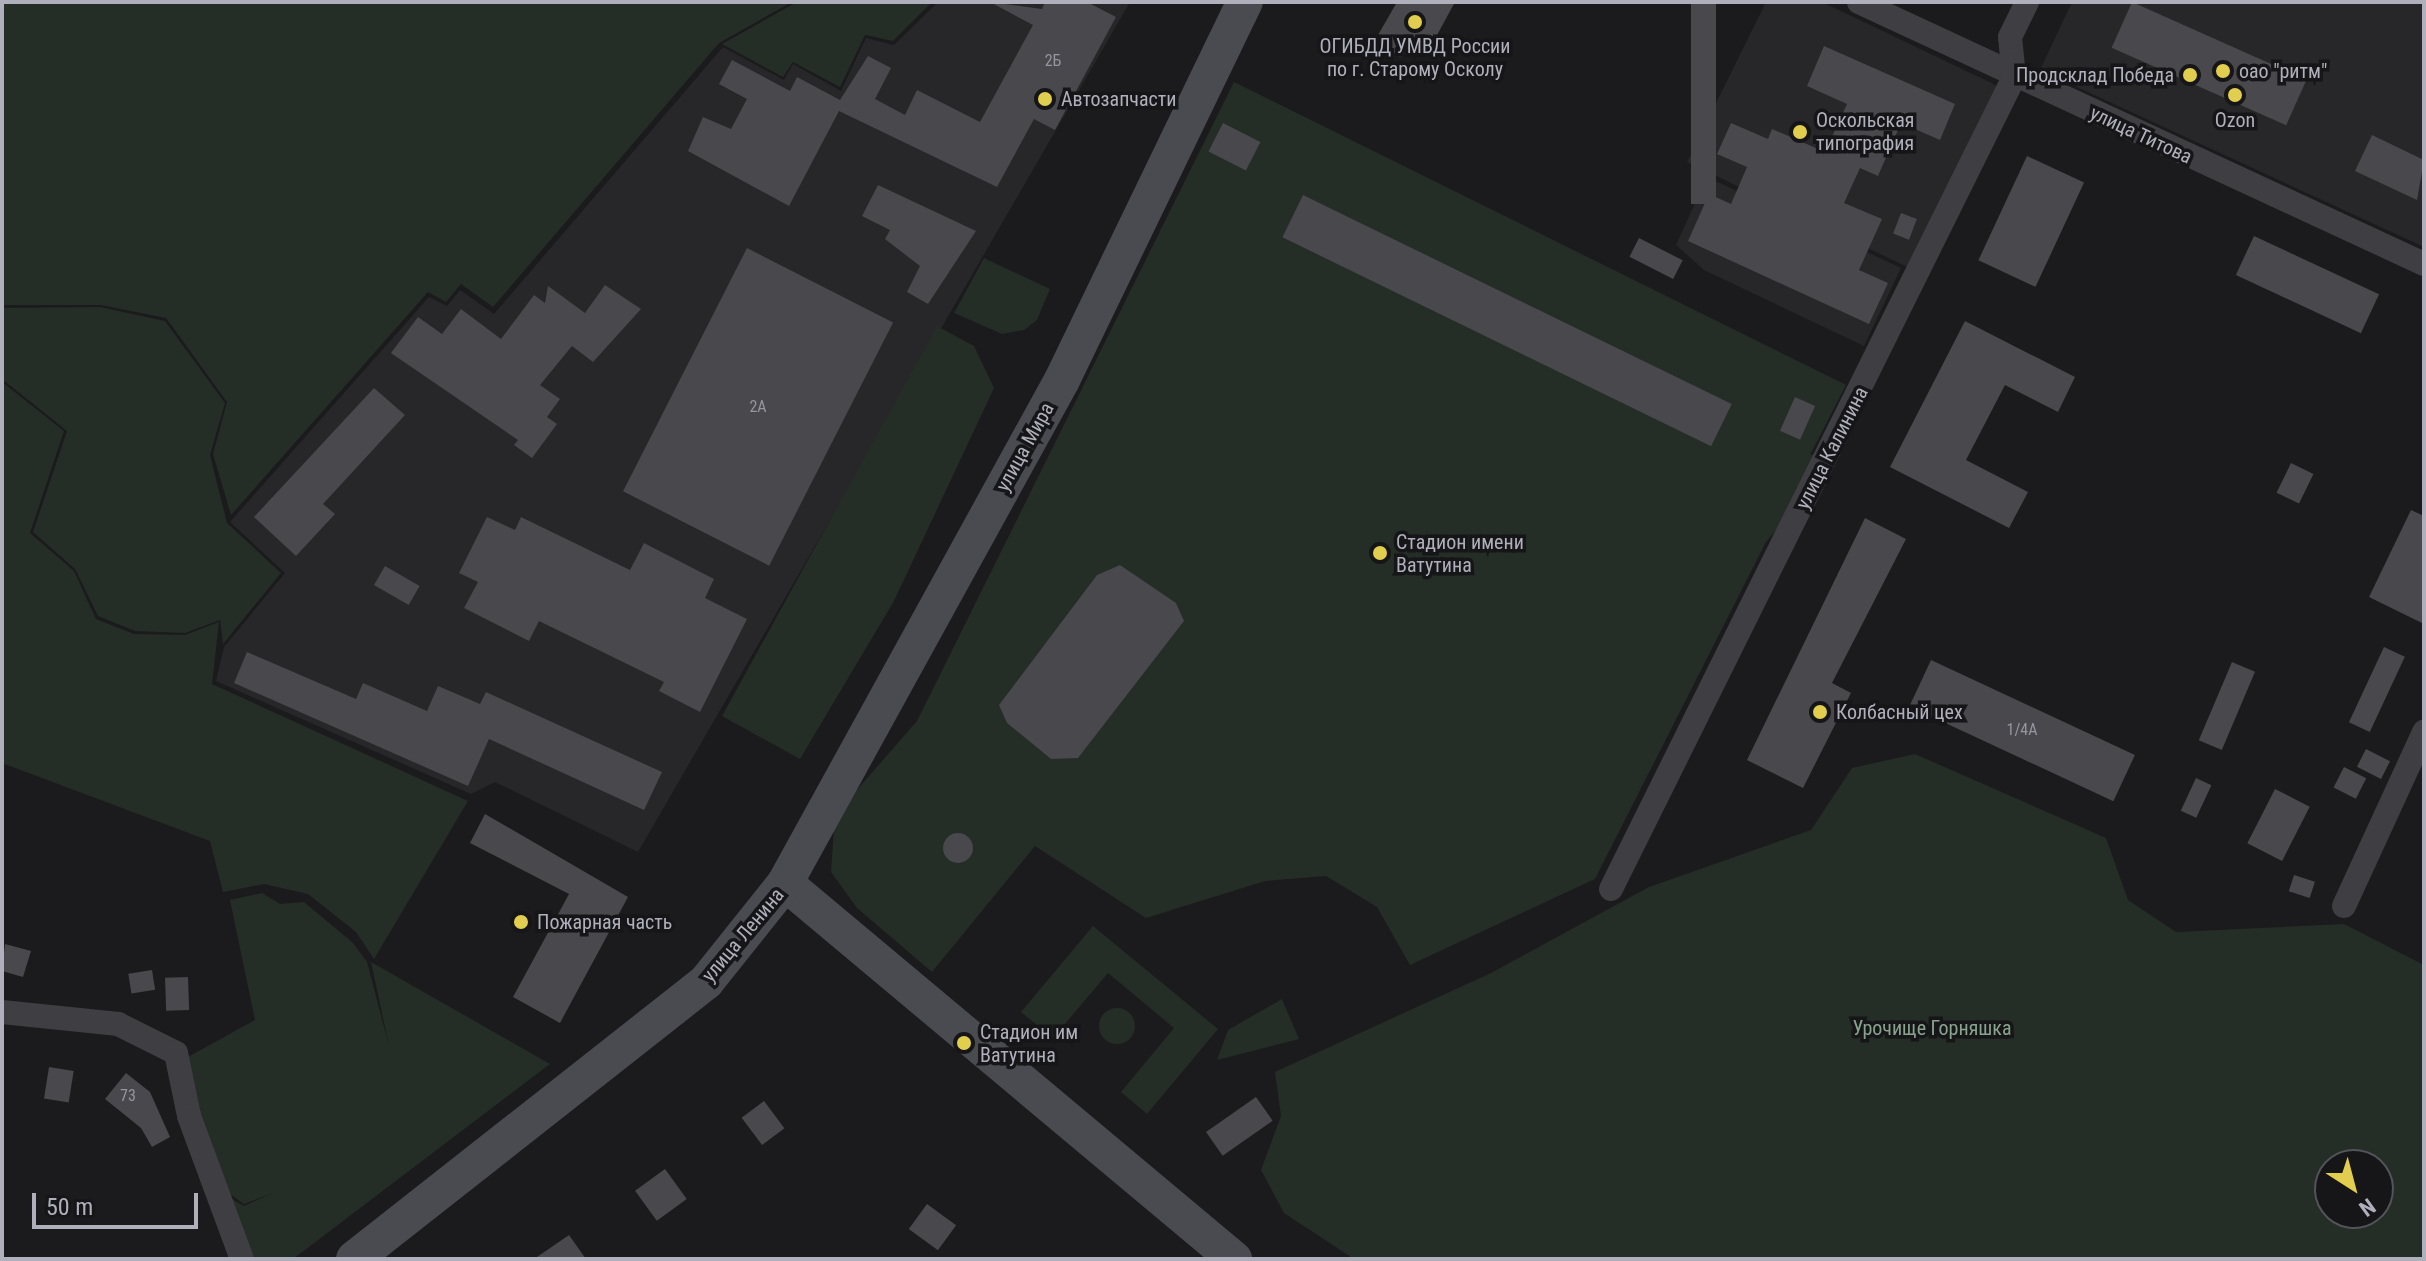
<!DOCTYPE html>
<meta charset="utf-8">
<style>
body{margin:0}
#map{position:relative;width:2426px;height:1261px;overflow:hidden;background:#1b1b1d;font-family:"Roboto Condensed",sans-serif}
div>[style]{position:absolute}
.built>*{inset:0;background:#27272a}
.green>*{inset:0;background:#252d27}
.round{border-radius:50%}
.building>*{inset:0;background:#48484d;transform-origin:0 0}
.minor>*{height:24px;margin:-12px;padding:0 12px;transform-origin:12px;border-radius:12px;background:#3e3e43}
.secondary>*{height:36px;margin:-18px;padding:0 18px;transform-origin:18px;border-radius:18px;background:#4a4b51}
.dots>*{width:22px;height:22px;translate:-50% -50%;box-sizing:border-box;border:4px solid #161618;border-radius:50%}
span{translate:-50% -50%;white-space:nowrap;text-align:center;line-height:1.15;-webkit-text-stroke:7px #161618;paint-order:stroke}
.number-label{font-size:16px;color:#9596a0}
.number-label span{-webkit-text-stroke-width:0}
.poi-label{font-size:20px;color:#afb0bb}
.left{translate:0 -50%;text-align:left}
.right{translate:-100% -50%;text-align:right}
.street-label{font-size:20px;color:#afb0bb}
.park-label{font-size:20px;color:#88a48f}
.frame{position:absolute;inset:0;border:4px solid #afb0bb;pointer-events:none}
.north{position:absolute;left:2314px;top:1149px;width:80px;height:80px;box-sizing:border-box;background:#161618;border:2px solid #535459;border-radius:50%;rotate:144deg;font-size:22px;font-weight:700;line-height:32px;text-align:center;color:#afb0bb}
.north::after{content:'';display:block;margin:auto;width:28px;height:36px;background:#e1ce4e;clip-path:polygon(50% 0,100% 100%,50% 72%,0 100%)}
.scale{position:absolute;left:32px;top:1193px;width:166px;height:36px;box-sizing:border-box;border:4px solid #afb0bb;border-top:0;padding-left:10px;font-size:24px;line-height:28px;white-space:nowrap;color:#afb0bb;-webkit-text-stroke:6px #161618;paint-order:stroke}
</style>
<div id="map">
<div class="built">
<div style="clip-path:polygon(938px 2px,1130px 2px,638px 852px,495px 782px,471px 794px,216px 681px,224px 647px,285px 573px,230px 522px,429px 297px,447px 306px,460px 290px,494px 314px,723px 47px,784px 80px,793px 64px,841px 91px,866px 38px,894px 45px)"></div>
<div style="clip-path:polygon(1766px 2px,1822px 2px,2006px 90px,1920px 273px,1687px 162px)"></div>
<div style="clip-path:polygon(2072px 2px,2424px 2px,2424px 247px,2040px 70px)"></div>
<div style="clip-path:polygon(1707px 177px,1901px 268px,1864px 346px,1704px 270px,1676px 245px)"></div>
</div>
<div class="green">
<div style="clip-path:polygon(2px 2px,792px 2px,719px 43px,493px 307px,461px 284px,446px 302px,428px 292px,231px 515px,213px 454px,227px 402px,166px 318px,101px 305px,2px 305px)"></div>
<div style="clip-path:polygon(797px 2px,932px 2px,893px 41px,865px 35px,840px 87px,793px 62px,783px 77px,722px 44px)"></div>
<div style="clip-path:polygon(1234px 82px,1846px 385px,1810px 455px,1819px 453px,1803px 498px,1766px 542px,1595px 879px,1410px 965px,1377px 907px,1326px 876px,1265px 881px,1146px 918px,1035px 846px,932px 972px,857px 908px,831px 872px,835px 815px,917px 721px)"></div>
<div style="clip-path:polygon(984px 258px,1050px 289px,1037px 320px,1024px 330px,1002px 334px,954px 313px)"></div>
<div style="clip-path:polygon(100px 307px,165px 321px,225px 403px,210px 455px,227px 523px,281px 573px,223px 644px,220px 620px,185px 633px,135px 631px,98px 616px,75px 569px,33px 532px,67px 431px,2px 379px,2px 308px)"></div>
<div style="clip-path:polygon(937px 326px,974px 346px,994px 388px,894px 601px,800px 759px,722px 716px)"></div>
<div style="clip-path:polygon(2px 382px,64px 431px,30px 533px,74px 571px,96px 619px,134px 634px,185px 635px,219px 622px,212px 684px,468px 801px,374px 959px,356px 932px,308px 894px,264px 884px,223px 892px,210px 841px,2px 763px)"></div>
<div style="clip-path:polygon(evenodd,1915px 754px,2106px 838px,2128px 900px,2176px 932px,2344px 924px,2424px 965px,2424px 1259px,1354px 1259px,1284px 1213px,1261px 1170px,1281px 1116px,1275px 1072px,1491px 973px,1649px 887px,1811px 830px,1852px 768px,1915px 754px,2330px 1165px,2378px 1165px,2378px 1213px,2330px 1213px,2330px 1165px)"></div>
<div style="clip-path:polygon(262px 893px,280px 904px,304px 902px,353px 943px,367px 962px,389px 1046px,371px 962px,550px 1064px,293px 1259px,253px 1259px,228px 1197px,244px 1206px,273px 1193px,244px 1204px,226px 1191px,177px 1063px,255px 1020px,230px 900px)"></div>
<div style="clip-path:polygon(1093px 926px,1218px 1029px,1147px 1114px,1121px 1092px,1174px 1028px,1108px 973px,1053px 1038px,1021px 1012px)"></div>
<div style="clip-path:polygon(1282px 999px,1299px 1039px,1217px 1060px,1228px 1030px)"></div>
<div class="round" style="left:1099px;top:1008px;width:36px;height:36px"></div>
</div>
<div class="building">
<div style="clip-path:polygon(990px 2px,1042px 9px,1045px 2px,1087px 2px,1116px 17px,1055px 130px,1034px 119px,997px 187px,839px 111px,789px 206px,688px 151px,703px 117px,731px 129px,747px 99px,719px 84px,732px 60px,790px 91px,797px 77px,840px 100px,868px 56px,891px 68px,875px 99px,905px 115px,917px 90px,980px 122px,1033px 25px)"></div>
<div style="clip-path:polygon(1397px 2px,1455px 2px,1430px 48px,1419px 42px,1400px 57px,1374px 42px)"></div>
<div style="left:1691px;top:2px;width:25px;height:202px"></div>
<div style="left:2132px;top:2px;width:191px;height:50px;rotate:24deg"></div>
<div style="clip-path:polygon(1824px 46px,1955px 104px,1940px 140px,1901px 123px,1878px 176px,1860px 168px,1844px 203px,1882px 219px,1859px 270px,1888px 283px,1869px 324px,1688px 241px,1709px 194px,1731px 204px,1747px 167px,1717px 154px,1731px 123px,1768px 139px,1772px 129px,1825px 152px,1847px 104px,1807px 86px)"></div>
<div style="left:1223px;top:123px;width:42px;height:32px;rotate:27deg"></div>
<div style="clip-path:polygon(2372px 135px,2424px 160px,2417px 200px,2355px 171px)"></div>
<div style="left:2027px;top:156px;width:63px;height:115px;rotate:25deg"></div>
<div style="clip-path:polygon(878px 185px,976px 231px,928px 304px,907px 292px,920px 266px,885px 239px,890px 230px,862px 216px)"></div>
<div style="left:1303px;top:195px;width:477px;height:47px;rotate:26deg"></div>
<div style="left:1901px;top:213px;width:17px;height:22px;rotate:21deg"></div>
<div style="left:2254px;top:236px;width:138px;height:43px;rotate:25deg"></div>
<div style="left:1639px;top:238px;width:49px;height:21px;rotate:27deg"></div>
<div style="left:747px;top:248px;width:164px;height:273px;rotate:27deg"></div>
<div style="clip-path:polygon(605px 285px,641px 309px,593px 362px,572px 346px,540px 385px,560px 399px,547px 417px,557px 424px,532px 458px,514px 445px,518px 440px,391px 353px,418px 317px,442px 334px,461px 309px,501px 339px,534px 295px,545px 303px,548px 286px,585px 313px)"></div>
<div style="clip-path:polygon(1965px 321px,2075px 377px,2058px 412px,2005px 385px,1966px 460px,2028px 492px,2009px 528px,1890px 467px)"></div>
<div style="clip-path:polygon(374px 388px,405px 415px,323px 504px,335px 514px,296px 556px,254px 517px)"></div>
<div style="left:1795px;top:397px;width:22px;height:37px;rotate:24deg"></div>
<div style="left:2291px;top:463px;width:25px;height:33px;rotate:26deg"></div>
<div style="clip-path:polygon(2411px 510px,2424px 516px,2424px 624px,2369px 597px)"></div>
<div style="clip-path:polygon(487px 517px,515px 530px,521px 517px,630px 570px,644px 543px,714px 579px,705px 598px,747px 619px,700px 712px,659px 691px,664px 682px,539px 621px,529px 641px,464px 608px,478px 582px,459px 573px)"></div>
<div style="clip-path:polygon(1865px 518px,1906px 539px,1832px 683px,1851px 693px,1803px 788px,1747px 760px)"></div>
<div style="clip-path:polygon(1120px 565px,1176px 603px,1184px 621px,1078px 758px,1051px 759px,1007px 723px,999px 705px,1097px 575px)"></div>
<div style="left:385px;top:566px;width:40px;height:22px;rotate:30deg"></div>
<div style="left:2384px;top:647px;width:23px;height:83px;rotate:25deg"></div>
<div style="clip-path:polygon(247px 652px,356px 699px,363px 683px,427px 711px,438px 686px,480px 704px,486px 692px,662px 772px,644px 810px,489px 739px,468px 786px,234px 683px)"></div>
<div style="left:1931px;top:660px;width:225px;height:51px;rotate:25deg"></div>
<div style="left:2232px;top:662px;width:25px;height:85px;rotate:23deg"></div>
<div style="left:2366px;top:749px;width:27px;height:20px;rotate:27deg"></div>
<div style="left:2344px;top:767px;width:25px;height:23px;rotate:27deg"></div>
<div style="left:2196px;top:778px;width:17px;height:36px;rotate:25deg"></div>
<div style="left:2275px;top:789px;width:39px;height:61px;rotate:27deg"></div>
<div style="clip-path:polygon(485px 814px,628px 897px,560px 1023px,513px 997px,569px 894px,470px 843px)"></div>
<div class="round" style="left:943px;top:833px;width:30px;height:30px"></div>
<div style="left:2294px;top:875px;width:22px;height:17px;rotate:18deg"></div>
<div style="clip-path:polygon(5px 944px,31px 951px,23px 977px,2px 971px)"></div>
<div style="left:152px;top:970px;width:20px;height:24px;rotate:81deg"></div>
<div style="left:188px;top:977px;width:33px;height:23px;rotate:88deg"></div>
<div style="left:49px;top:1067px;width:25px;height:32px;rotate:9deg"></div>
<div style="clip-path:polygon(126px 1073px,150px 1092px,170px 1137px,152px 1147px,141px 1128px,105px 1099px)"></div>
<div style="left:1256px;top:1097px;width:29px;height:61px;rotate:55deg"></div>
<div style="left:764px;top:1101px;width:34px;height:28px;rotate:53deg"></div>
<div style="left:665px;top:1169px;width:37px;height:37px;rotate:54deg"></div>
<div style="left:927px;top:1204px;width:36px;height:31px;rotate:36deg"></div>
<div style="clip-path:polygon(569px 1235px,586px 1259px,534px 1259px)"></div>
</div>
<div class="minor">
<div style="left:1859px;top:2px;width:623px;rotate:24.88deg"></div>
<div style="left:1611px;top:889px;width:907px;rotate:-63.6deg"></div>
<div style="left:2014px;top:77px;width:40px;rotate:-95.7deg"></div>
<div style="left:2010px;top:37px;width:39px;rotate:-64deg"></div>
<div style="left:2344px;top:906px;width:192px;rotate:-65.3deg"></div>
<div style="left:2px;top:1012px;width:117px;rotate:5.9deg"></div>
<div style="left:118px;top:1024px;width:65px;rotate:26.6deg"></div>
<div style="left:176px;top:1053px;width:64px;rotate:78.3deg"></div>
<div style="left:189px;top:1116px;width:153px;rotate:69.7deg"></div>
</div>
<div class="secondary">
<div style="left:785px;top:883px;width:586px;rotate:39.94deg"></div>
<div style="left:354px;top:1259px;width:448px;rotate:-38.2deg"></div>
<div style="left:706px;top:982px;width:127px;rotate:-51.4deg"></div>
<div style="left:785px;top:883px;width:574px;rotate:-61.16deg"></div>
<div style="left:1062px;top:380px;width:420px;rotate:-64.2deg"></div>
</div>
<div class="dots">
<div style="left:1415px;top:22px;background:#e1ce4e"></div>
<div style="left:2223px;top:71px;background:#e1ce4e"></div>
<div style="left:2190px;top:75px;background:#e1ce4e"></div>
<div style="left:2235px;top:95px;background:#e1ce4e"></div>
<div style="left:1045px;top:99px;background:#e1ce4e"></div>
<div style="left:1800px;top:132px;background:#e1ce4e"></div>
<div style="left:1380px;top:553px;background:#e1ce4e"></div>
<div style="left:1820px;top:712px;background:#e1ce4e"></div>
<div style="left:521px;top:922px;background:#e1ce4e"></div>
<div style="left:964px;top:1043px;background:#e1ce4e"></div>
</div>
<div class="number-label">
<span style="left:1053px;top:61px">2Б</span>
<span style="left:758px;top:407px">2А</span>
<span style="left:2022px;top:730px">1/4А</span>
<span style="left:128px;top:1096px">73</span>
</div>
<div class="poi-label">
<span style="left:1415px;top:58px">ОГИБДД УМВД России<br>по г. Старому Осколу</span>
<span class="left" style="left:2239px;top:71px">оао "ритм"</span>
<span class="right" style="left:2174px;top:75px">Продсклад Победа</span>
<span class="left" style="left:1061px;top:99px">Автозапчасти</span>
<span class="left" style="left:1816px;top:132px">Оскольская<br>типография</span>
<span style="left:2235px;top:120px">Ozon</span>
<span class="left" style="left:1396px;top:554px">Стадион имени<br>Ватутина</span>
<span class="left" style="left:1836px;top:712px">Колбасный цех</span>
<span class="left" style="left:537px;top:922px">Пожарная часть</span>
<span class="left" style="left:980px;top:1044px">Стадион им<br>Ватутина</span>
</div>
<div class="street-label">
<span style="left:2141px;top:135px;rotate:25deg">улица Титова</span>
<span style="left:1025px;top:447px;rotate:-61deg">улица Мира</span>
<span style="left:1832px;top:448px;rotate:-63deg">улица Калинина</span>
<span style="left:743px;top:935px;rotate:-50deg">улица Ленина</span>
</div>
<div class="park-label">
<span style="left:1932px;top:1028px">Урочище Горняшка</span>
</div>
<div class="frame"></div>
<div class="north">N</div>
<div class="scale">50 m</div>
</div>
